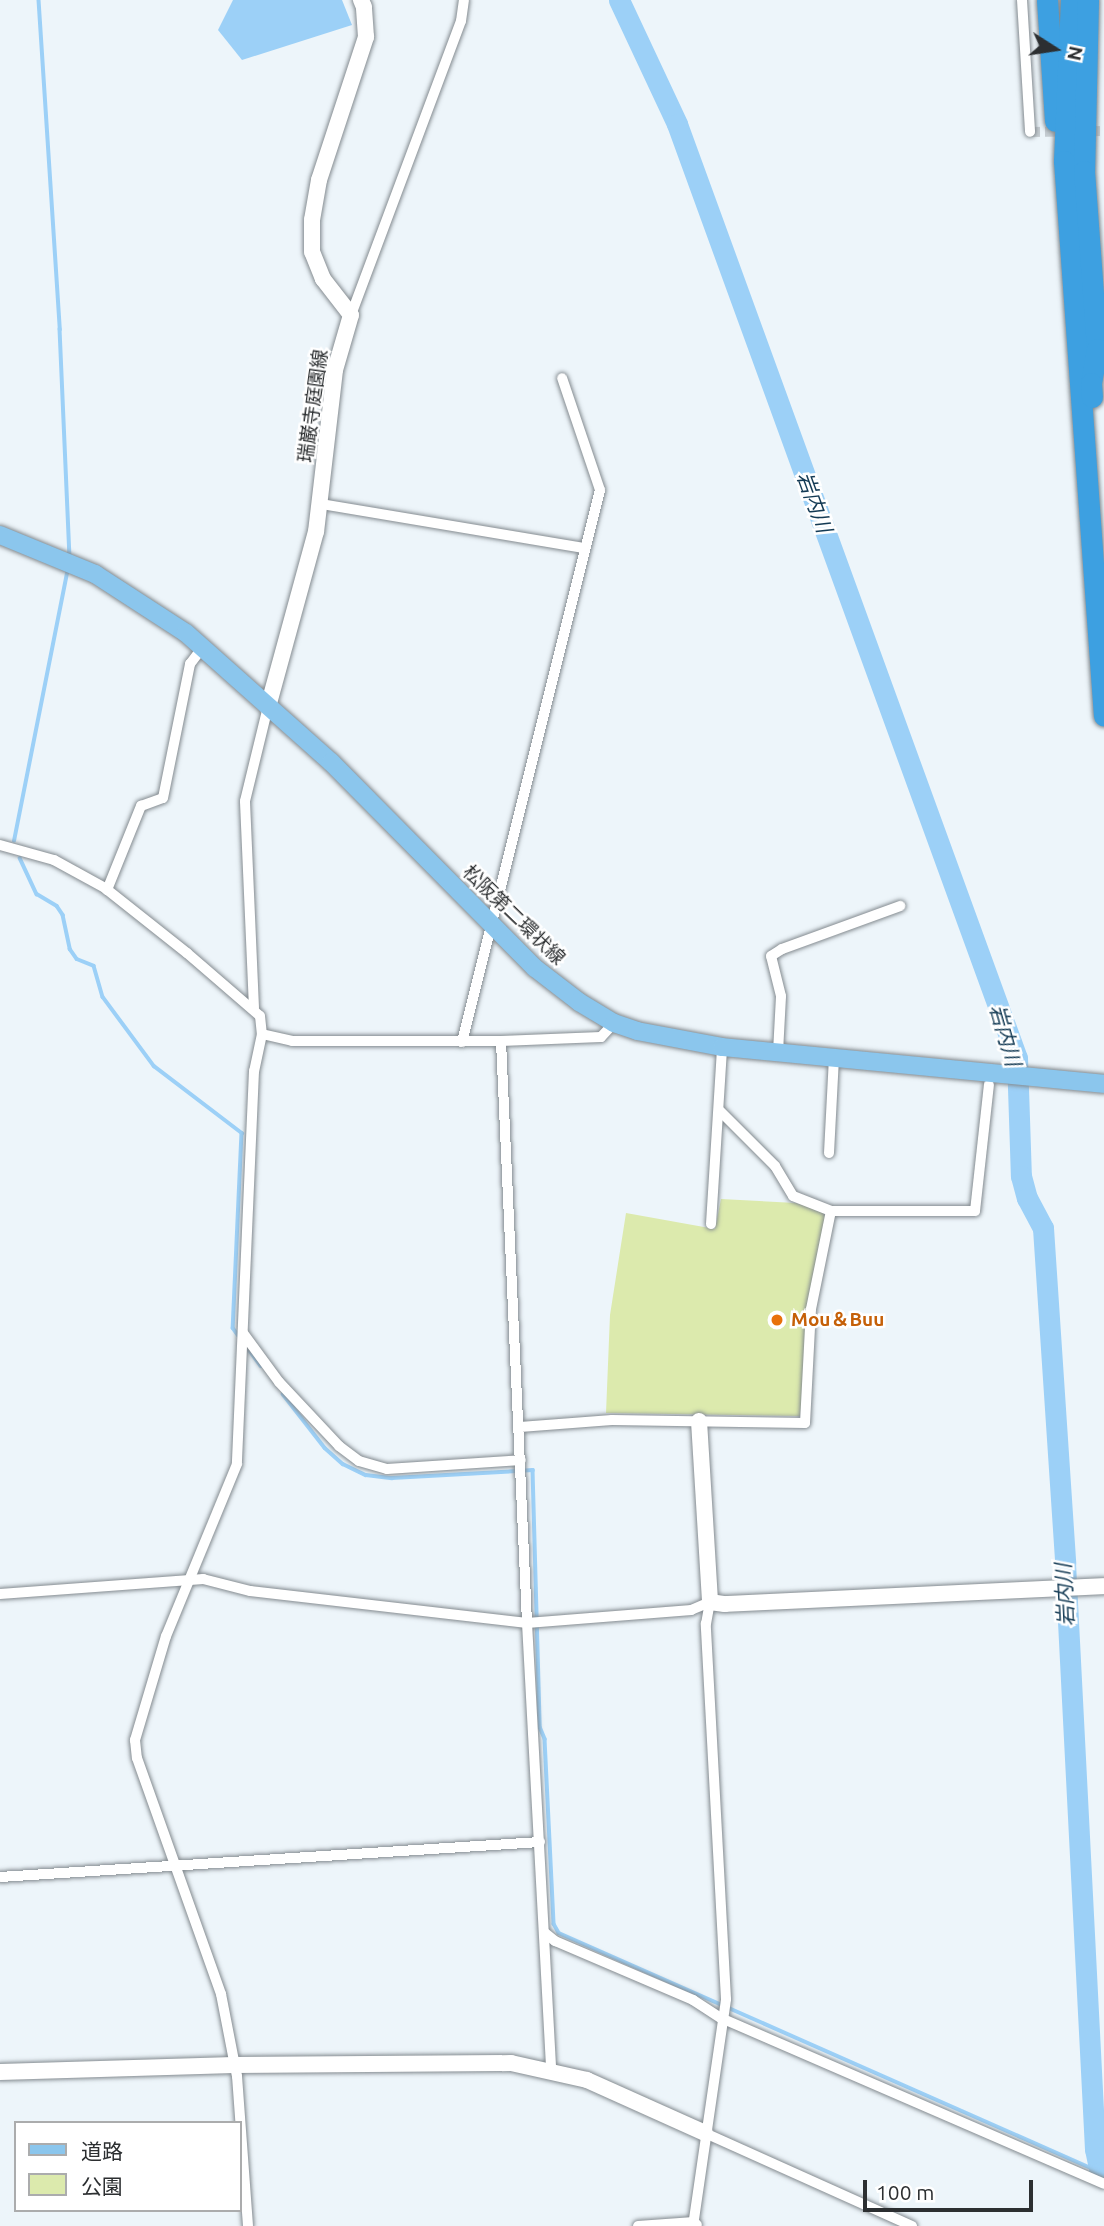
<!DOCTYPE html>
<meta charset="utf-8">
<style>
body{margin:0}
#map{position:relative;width:1104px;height:2226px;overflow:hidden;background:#edf5fa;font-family:Ubuntu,"Noto Sans JP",sans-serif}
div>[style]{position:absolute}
.green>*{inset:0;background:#dceaad}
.water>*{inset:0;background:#9cd0f7}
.stream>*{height:3.5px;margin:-1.75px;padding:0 1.75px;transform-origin:1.75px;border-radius:1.75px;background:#9cd0f7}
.river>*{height:21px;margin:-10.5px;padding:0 10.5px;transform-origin:10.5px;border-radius:10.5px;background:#9cd0f7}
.street-tunnel>*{height:10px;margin-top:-5px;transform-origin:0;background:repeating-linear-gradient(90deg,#c6cdd2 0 10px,transparent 0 15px)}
.roads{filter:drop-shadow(0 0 2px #848b90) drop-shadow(0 0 2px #848b90)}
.street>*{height:10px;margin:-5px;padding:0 5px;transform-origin:5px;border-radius:5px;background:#fff}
.secondary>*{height:16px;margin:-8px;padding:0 8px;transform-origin:8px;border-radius:8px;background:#fff}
.primary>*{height:18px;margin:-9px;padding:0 9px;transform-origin:9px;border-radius:9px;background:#8bc6ed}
.highway>*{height:21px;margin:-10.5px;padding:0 10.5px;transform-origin:10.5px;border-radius:10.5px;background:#3da0e1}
.dots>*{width:19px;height:19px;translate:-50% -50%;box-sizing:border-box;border:4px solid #fff;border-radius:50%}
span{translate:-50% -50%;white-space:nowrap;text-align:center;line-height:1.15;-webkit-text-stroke:5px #fff;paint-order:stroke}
.street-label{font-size:19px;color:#2c2f31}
.food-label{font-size:19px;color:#c56008;font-weight:700}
.left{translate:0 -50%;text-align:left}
.water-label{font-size:21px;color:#133a54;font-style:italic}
.legend{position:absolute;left:14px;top:2121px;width:228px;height:91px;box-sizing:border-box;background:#fff;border:2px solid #abacad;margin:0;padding:9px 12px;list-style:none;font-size:21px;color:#2c2f31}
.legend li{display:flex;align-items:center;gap:14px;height:35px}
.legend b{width:35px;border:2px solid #abacad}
.north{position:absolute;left:1020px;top:14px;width:70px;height:70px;-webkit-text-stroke:5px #fff;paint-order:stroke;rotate:102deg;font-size:19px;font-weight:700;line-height:28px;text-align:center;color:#2c2f31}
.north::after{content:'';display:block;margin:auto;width:24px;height:32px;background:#2c2f31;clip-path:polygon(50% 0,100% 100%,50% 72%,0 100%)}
.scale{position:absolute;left:863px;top:2180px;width:170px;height:32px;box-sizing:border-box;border:4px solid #2c2f31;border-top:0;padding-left:9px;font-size:21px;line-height:24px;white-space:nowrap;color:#2c2f31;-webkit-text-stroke:5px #fff;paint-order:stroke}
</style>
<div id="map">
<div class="green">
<div style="clip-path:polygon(721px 1199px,796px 1203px,823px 1210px,826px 1220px,800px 1416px,606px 1413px,610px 1315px,626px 1213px,715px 1229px)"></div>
</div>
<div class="water">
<div style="clip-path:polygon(233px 0,342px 0,352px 25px,242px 60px,218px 30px)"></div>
</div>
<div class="stream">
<div style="left:39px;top:0;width:330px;rotate:86.3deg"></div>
<div style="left:60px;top:329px;width:228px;rotate:87.5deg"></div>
<div style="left:14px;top:841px;width:278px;rotate:-78.8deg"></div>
<div style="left:20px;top:858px;width:40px;rotate:65deg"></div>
<div style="left:37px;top:894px;width:23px;rotate:31deg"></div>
<div style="left:57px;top:906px;width:11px;rotate:56deg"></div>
<div style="left:63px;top:915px;width:35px;rotate:78deg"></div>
<div style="left:70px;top:949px;width:12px;rotate:55deg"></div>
<div style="left:77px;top:959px;width:18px;rotate:22deg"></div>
<div style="left:94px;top:966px;width:32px;rotate:74deg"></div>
<div style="left:103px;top:997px;width:86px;rotate:53.5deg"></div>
<div style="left:154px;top:1066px;width:111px;rotate:37.3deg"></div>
<div style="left:242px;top:1133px;width:195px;rotate:92.6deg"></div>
<div style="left:233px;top:1328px;width:9px;rotate:54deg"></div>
<div style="left:245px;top:1344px;width:27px;rotate:54deg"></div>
<div style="left:283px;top:1394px;width:68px;rotate:52.1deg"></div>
<div style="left:325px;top:1448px;width:24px;rotate:42deg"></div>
<div style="left:343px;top:1464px;width:25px;rotate:26deg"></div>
<div style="left:366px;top:1475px;width:26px;rotate:7deg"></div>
<div style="left:392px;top:1478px;width:141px;rotate:-3.2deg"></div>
<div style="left:533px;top:1470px;width:257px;rotate:88.4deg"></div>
<div style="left:540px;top:1727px;width:13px;rotate:67deg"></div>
<div style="left:545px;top:1739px;width:185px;rotate:87.2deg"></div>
<div style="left:554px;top:1924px;width:10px;rotate:61deg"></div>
<div style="left:559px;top:1933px;width:591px;rotate:23.83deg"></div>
</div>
<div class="river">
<div style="left:619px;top:0;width:137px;rotate:64.9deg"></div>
<div style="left:677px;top:124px;width:994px;rotate:70deg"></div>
<div style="left:1017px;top:1058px;width:118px;rotate:88.1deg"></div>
<div style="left:1021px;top:1176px;width:23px;rotate:75deg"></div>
<div style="left:1027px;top:1198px;width:34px;rotate:62deg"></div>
<div style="left:1043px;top:1228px;width:336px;rotate:86.2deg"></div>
<div style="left:1065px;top:1563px;width:587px;rotate:87.07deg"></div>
<div style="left:1095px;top:2149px;width:24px;rotate:78deg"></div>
<div style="left:1100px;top:2172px;width:4px;rotate:14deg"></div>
</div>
<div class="street-tunnel">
<div style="left:1030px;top:132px;width:74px;rotate:-0.8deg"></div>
</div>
<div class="roads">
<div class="street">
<div style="left:1022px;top:0;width:132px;rotate:86.5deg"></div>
<div style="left:351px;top:315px;width:314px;rotate:-69.5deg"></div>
<div style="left:461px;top:21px;width:21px;rotate:-82deg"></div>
<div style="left:321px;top:504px;width:266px;rotate:9.5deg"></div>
<div style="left:0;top:845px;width:56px;rotate:15.5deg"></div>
<div style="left:54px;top:860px;width:58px;rotate:28.8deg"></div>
<div style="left:105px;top:888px;width:105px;rotate:38.4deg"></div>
<div style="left:187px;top:953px;width:96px;rotate:40.8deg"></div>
<div style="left:260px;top:1016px;width:18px;rotate:84deg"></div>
<div style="left:262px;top:1034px;width:38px;rotate:102deg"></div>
<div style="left:254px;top:1071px;width:393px;rotate:92.5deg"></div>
<div style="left:237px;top:1464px;width:186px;rotate:112.4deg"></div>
<div style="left:166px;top:1636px;width:109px;rotate:106.6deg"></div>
<div style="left:135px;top:1740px;width:18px;rotate:84deg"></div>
<div style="left:137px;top:1758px;width:251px;rotate:70.4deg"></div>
<div style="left:221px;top:1994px;width:84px;rotate:79deg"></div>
<div style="left:237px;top:2076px;width:150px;rotate:85.8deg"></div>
<div style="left:107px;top:890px;width:91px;rotate:-68deg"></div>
<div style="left:141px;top:806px;width:23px;rotate:-20deg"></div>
<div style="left:163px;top:798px;width:137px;rotate:-78.6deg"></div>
<div style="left:190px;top:664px;width:21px;rotate:-53deg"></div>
<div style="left:254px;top:1008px;width:207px;rotate:-92.5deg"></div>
<div style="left:245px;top:801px;width:97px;rotate:-76.3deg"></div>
<div style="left:262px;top:1034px;width:31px;rotate:13deg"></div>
<div style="left:292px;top:1041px;width:209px"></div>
<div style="left:501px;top:1041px;width:100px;rotate:-2.3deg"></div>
<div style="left:601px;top:1037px;width:19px;rotate:-47deg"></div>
<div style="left:501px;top:1041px;width:583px;rotate:87.44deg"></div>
<div style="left:527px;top:1623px;width:448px;rotate:86.9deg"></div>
<div style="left:462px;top:1042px;width:569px;rotate:-75.96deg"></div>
<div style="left:600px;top:490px;width:118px;rotate:-108.7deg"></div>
<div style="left:778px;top:1052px;width:56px;rotate:-86.9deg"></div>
<div style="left:781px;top:996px;width:41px;rotate:-104deg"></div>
<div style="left:771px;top:956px;width:13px;rotate:-32deg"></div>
<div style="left:782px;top:949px;width:126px;rotate:-20deg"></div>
<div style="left:720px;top:1111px;width:78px;rotate:45deg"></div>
<div style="left:775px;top:1166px;width:35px;rotate:59deg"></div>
<div style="left:793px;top:1196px;width:41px;rotate:21.5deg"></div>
<div style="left:829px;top:1153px;width:95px;rotate:-87deg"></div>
<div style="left:711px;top:1224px;width:177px;rotate:-86.4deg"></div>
<div style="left:243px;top:1333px;width:61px;rotate:53.7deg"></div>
<div style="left:279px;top:1382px;width:88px;rotate:46.8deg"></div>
<div style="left:339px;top:1446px;width:25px;rotate:37deg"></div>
<div style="left:359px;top:1461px;width:29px;rotate:16deg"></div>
<div style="left:387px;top:1469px;width:134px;rotate:-3.8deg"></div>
<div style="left:520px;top:1427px;width:92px;rotate:-4.4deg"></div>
<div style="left:612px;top:1420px;width:193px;rotate:0.9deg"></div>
<div style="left:805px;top:1423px;width:114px;rotate:-87deg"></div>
<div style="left:811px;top:1309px;width:100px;rotate:-78.5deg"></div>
<div style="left:831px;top:1211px;width:144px"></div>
<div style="left:975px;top:1211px;width:127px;rotate:-83.7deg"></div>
<div style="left:0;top:1594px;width:204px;rotate:-4.2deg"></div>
<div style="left:203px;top:1579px;width:49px;rotate:14.3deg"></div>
<div style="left:250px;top:1591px;width:279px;rotate:6.6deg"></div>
<div style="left:527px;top:1623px;width:165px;rotate:-4.5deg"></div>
<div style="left:691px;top:1610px;width:21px;rotate:-23deg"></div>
<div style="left:0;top:1877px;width:541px;rotate:-3.71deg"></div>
<div style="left:545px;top:1933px;width:13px;rotate:39deg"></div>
<div style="left:555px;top:1941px;width:150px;rotate:23.1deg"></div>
<div style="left:693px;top:2000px;width:33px;rotate:33deg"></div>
<div style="left:721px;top:2018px;width:417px;rotate:23.4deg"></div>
<div style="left:705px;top:2133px;width:227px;rotate:24.2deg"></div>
<div style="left:638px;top:2226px;width:56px;rotate:-4.1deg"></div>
<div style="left:694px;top:2222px;width:4px;rotate:45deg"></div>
<div style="left:693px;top:2226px;width:229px;rotate:-81.7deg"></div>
<div style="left:726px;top:1999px;width:376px;rotate:-93.1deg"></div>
<div style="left:706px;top:1624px;width:22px;rotate:-80deg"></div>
</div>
<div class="secondary">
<div style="left:268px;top:707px;width:181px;rotate:-74.7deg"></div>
<div style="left:316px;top:532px;width:163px;rotate:-83.3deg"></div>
<div style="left:335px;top:370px;width:57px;rotate:-73.8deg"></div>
<div style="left:351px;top:315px;width:46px;rotate:-127.9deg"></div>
<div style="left:323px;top:279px;width:29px;rotate:-112deg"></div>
<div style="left:312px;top:252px;width:32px;rotate:-90deg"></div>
<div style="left:312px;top:220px;width:41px;rotate:-80.1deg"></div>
<div style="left:319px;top:180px;width:151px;rotate:-71.8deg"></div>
<div style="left:366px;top:37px;width:30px;rotate:-94deg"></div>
<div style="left:364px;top:7px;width:8px;rotate:-113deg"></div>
<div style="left:699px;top:1421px;width:181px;rotate:86.5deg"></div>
<div style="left:710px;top:1602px;width:15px;rotate:8deg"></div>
<div style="left:725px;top:1604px;width:379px;rotate:-2.7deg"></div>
<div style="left:0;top:2072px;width:234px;rotate:-1.7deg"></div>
<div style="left:234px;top:2065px;width:277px;rotate:-0.4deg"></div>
<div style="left:511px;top:2063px;width:78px;rotate:12.6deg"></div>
<div style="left:587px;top:2080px;width:129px;rotate:24.2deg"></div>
</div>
<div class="primary">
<div style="left:0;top:535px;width:103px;rotate:22.3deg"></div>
<div style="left:95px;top:574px;width:108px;rotate:33deg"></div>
<div style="left:186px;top:633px;width:194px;rotate:41.7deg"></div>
<div style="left:331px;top:762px;width:290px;rotate:45.3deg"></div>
<div style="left:535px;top:968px;width:56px;rotate:37.7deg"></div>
<div style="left:579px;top:1002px;width:41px;rotate:31deg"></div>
<div style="left:614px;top:1023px;width:24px;rotate:19deg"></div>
<div style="left:637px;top:1031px;width:86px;rotate:10.7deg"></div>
<div style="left:722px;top:1047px;width:384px;rotate:5.5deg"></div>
</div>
<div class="highway">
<div style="left:1047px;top:0;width:121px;rotate:86.2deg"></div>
<div style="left:1071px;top:0;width:161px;rotate:92.5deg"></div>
<div style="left:1064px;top:161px;width:556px;rotate:85.88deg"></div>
<div style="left:1088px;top:0;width:171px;rotate:91.3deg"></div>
<div style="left:1084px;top:171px;width:178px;rotate:85.8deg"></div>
<div style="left:1097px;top:349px;width:35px;rotate:100deg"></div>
<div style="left:1091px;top:383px;width:14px;rotate:86deg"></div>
</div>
</div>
<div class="dots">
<div style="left:777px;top:1320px;background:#e8710a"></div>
</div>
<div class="street-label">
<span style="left:313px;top:406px;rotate:-82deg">瑞巌寺庭園線</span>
<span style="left:514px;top:915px;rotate:44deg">松阪第二環状線</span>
</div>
<div class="food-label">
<span class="left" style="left:791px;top:1320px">Mou＆Buu</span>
</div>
<div class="water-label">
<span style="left:815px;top:502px;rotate:70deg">岩内川</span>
<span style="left:1006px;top:1035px;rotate:74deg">岩内川</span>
<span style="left:1064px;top:1595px;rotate:-93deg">岩内川</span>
</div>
<ul class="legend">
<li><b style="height:9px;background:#8bc6ed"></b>道路</li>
<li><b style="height:19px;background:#dceaad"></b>公園</li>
</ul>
<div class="north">N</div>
<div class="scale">100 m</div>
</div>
